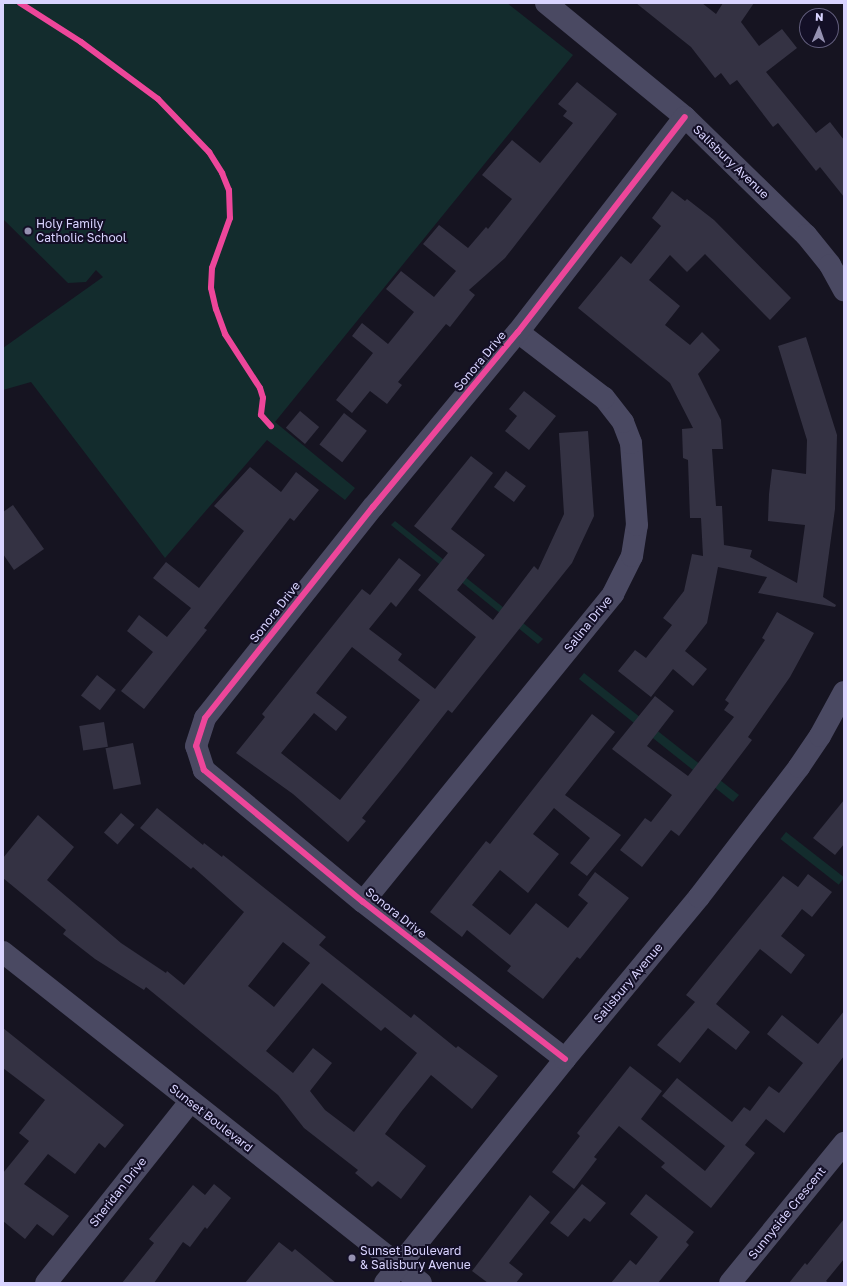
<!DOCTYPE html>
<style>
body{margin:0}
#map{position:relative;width:847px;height:1286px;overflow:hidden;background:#161421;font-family:"Golos Text",sans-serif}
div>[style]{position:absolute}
.green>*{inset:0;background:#132c2d;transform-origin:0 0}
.building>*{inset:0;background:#343243;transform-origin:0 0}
.minor>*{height:22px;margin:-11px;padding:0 11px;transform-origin:11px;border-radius:11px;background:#4a4962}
.cycleway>*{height:6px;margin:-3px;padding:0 3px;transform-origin:3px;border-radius:3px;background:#ed469a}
.dots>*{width:11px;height:11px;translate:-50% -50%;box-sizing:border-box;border:2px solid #130f26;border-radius:50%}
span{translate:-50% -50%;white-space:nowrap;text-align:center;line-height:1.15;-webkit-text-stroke:4px #130f26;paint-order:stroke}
.street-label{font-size:12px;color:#d9d4ff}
.poi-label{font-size:12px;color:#d9d4ff}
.left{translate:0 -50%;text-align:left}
.frame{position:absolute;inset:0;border:4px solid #d9d4ff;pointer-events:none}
.north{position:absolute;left:799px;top:8px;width:40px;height:40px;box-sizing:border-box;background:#130f26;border:1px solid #625e7d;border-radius:50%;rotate:2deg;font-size:11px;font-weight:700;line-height:16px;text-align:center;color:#d9d4ff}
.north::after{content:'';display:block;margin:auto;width:14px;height:18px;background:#9591b1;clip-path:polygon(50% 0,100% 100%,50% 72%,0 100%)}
</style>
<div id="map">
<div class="green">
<div style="clip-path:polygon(3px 3px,507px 3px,573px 55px,275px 422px,355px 488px,345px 500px,267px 440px,165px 558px,31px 382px,3px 390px,3px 348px,103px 277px,96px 270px,86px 282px,68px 283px,3px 219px)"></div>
<div style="clip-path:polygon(395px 521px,543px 639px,538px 644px,391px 525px)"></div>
<div style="clip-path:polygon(584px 673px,739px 795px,733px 802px,579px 679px)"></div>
<div style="left:786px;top:832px;width:74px;height:9px;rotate:38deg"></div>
</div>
<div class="building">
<div style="clip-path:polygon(636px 3px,702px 3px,716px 14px,723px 3px,754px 3px,741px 22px,759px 46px,782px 29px,797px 48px,766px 72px,816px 133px,830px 122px,844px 140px,844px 197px,820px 167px,816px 171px,778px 123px,773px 127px,737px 80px,730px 85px,721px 73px,715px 78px,691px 47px)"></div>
<div style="clip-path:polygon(577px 82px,617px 114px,505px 258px,469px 290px,475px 295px,450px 327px,446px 324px,398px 382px,402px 385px,387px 404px,370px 391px,352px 413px,336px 400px,373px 353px,352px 336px,362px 323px,388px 344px,414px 312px,386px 289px,401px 271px,434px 297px,456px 271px,423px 244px,439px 225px,468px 248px,486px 227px,488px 229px,512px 199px,482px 175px,512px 140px,540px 163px,573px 123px,563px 116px,567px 111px,558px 104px)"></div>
<div style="clip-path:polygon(672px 191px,685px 201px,687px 199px,714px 220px,791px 298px,770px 320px,705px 254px,687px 272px,670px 255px,649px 280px,680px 306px,665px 325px,690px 345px,702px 332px,720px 350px,698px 374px,721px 420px,723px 449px,712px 449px,716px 506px,722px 506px,724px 545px,752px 550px,750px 557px,797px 583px,805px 525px,768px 521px,769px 494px,772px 469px,806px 474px,807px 440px,778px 346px,806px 337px,837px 435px,835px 509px,823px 597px,836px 605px,835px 607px,758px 593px,767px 577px,718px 567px,707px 623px,685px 651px,707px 669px,693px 686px,673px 669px,651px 697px,618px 671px,635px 650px,646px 658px,672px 625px,663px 618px,684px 591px,692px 554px,703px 556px,701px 518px,690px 518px,688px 460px,683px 458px,682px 429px,693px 428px,670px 383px,578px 308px,621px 256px,631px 264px,661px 226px,652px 218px)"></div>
<div style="clip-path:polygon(524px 391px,556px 416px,529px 450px,505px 431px,517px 416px,509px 409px)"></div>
<div style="left:300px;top:411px;width:25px;height:22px;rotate:40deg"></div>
<div style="left:344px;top:413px;width:29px;height:40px;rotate:38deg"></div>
<div style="clip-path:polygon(evenodd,588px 431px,594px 516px,572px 563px,452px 713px,448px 710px,400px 771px,362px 818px,366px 821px,348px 842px,293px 794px,236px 753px,265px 717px,262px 714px,362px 589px,370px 595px,399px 558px,421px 575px,396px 607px,391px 602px,369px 629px,402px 654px,398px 660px,435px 689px,476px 637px,418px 590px,448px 553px,414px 526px,471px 456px,493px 473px,451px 529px,485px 555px,457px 590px,493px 620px,534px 566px,538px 570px,564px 514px,559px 433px,588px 431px,352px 647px,420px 700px,340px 800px,281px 753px,314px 713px,336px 731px,347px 717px,316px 693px,352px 647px)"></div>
<div style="clip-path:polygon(250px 467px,281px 492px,296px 472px,319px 490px,294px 521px,290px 518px,204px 628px,207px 630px,144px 709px,121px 691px,153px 652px,127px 631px,139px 615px,167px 637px,191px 608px,153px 578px,166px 562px,199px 588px,244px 531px,214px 506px)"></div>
<div style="left:506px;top:471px;width:25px;height:20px;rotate:37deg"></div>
<div style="clip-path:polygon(13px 505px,44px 549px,14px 570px,3px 554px,3px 512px)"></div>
<div style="clip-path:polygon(777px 612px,814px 633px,790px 677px,748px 737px,752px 740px,679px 836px,671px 830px,642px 867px,620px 850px,645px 818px,651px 822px,672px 795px,612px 749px,655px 696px,674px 711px,647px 746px,688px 776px,734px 717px,724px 710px,729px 703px,725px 700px,765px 640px,762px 638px)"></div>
<div style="left:97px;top:675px;width:24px;height:26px;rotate:38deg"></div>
<div style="clip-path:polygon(592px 714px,615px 732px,565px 795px,621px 835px,587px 876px,570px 863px,590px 838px,554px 808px,533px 834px,559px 854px,528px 893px,500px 870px,472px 905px,510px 935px,536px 903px,568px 928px,588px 903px,578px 895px,595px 872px,629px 898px,580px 959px,577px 957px,543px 999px,507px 971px,511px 966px,467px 930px,462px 937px,430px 912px,486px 841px,490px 844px)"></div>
<div style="left:104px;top:722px;width:25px;height:25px;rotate:81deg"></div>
<div style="left:133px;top:743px;width:42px;height:28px;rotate:79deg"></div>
<div style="clip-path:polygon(844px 800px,844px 844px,835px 855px,813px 838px)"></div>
<div style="clip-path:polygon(evenodd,157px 808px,203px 845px,204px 843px,222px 857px,223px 855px,326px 937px,319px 945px,411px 1018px,414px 1014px,456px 1048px,458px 1046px,498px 1076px,472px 1109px,431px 1075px,401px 1112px,385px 1134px,426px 1166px,401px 1199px,378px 1181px,372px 1187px,355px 1173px,358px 1170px,304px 1128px,278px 1095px,146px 987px,144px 990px,95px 959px,63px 934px,66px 930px,3px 878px,3px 858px,38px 815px,74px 847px,47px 880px,121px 943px,166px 973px,167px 971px,184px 985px,244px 912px,193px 867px,191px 869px,140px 828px,157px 808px,283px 942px,310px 963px,274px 1007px,248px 986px,283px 942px,157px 808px,322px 983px,381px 1031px,385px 1027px,417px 1053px,354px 1132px,325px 1110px,310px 1091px,332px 1063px,313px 1048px,293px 1073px,266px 1051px,322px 983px)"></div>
<div style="left:121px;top:813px;width:18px;height:26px;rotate:41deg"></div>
<div style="clip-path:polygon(808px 874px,832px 892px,812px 917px,802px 909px,781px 936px,805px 955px,791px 974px,760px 949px,716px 1004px,750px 1032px,736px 1050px,708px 1028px,680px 1063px,657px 1045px,695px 1002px,686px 995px,783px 876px,798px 887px)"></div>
<div style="clip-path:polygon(844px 1011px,844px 1056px,784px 1133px,766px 1119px,745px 1145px,755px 1153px,711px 1208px,661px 1167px,665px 1163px,619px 1126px,594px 1157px,597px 1159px,574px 1189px,552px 1172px,580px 1136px,577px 1133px,630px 1066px,662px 1091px,641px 1119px,705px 1171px,725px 1146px,662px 1096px,677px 1078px,732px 1122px,744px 1107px,750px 1111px,769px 1086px,779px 1093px,803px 1063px,767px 1034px,782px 1015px,818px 1044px)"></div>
<div style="clip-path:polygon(3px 1028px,124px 1125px,105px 1148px,99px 1143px,75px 1174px,48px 1154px,24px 1184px,69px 1216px,53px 1236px,37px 1224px,25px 1239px,3px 1221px,3px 1173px,29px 1141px,19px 1133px,45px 1100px,3px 1068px)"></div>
<div style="clip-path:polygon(214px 1184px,231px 1198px,207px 1229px,205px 1227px,190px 1247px,183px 1242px,154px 1283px,122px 1283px,154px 1243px,149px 1239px,193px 1185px,205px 1195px)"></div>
<div style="clip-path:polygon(582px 1184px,606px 1203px,590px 1222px,584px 1218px,568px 1237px,550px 1223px)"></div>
<div style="clip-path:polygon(646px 1194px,694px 1232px,686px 1242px,689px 1245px,658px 1283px,611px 1283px,630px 1260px,636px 1265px,658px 1237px,630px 1214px)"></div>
<div style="clip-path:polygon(530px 1195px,550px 1212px,509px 1263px,523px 1274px,516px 1283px,488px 1283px,472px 1271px)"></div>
<div style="clip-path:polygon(844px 1219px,844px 1259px,826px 1281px,829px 1283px,789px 1283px,805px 1263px,807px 1265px)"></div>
<div style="clip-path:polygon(279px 1242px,292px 1252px,295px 1249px,336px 1283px,245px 1283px)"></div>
</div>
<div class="minor">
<div style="left:546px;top:3px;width:180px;rotate:39.4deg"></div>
<div style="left:685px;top:117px;width:169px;rotate:44.3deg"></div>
<div style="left:806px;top:235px;width:38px;rotate:51deg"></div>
<div style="left:830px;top:265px;width:29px;rotate:61deg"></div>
<div style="left:363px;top:902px;width:397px;rotate:-50.9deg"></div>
<div style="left:613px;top:594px;width:42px;rotate:-63.4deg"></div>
<div style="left:632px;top:556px;width:31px;rotate:-81deg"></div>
<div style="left:637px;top:525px;width:82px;rotate:-94.2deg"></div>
<div style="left:631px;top:443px;width:22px;rotate:-111deg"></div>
<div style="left:623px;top:422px;width:31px;rotate:-128deg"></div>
<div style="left:604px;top:398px;width:108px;rotate:-142.5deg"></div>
<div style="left:3px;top:952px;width:533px;rotate:38.37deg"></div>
<div style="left:565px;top:1059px;width:256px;rotate:-142.1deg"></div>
<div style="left:363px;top:902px;width:207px;rotate:-140.3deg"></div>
<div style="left:204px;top:770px;width:25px;rotate:-108deg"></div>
<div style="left:196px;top:746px;width:29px;rotate:-72deg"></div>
<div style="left:205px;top:718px;width:270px;rotate:-51.5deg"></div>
<div style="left:373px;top:507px;width:227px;rotate:-50.4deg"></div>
<div style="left:518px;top:332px;width:272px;rotate:-52.2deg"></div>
<div style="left:46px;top:1283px;width:231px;rotate:-51.5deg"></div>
<div style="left:385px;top:1283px;width:287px;rotate:-51.2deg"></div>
<div style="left:565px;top:1059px;width:210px;rotate:-50.4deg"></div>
<div style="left:699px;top:897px;width:164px;rotate:-52.4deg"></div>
<div style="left:799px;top:767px;width:37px;rotate:-56deg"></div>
<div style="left:820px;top:736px;width:50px;rotate:-61.4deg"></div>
<div style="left:730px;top:1283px;width:181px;rotate:-50.8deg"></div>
</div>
<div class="cycleway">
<div style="left:20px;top:3px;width:72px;rotate:32.6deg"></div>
<div style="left:81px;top:42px;width:96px;rotate:36.5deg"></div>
<div style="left:158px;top:99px;width:74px;rotate:46.1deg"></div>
<div style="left:209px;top:152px;width:25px;rotate:58deg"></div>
<div style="left:222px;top:173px;width:18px;rotate:68deg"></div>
<div style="left:229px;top:190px;width:28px;rotate:88deg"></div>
<div style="left:230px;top:218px;width:53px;rotate:109.8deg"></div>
<div style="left:212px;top:268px;width:20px;rotate:93deg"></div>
<div style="left:211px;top:288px;width:22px;rotate:77deg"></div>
<div style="left:216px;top:309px;width:27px;rotate:70deg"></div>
<div style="left:225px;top:334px;width:64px;rotate:57.1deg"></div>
<div style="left:260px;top:388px;width:10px;rotate:73deg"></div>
<div style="left:263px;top:398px;width:17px;rotate:97deg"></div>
<div style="left:261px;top:415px;width:15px;rotate:48deg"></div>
<div style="left:565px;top:1059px;width:256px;rotate:-142.1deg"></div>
<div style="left:363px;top:902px;width:207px;rotate:-140.3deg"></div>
<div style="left:204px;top:770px;width:25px;rotate:-108deg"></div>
<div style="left:196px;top:746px;width:29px;rotate:-72deg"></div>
<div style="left:205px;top:718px;width:270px;rotate:-51.5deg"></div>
<div style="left:373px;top:507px;width:227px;rotate:-50.4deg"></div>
<div style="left:518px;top:332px;width:272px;rotate:-52.2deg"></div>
</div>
<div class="dots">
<div style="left:28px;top:231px;background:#9591b1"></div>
<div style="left:352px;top:1258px;background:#9591b1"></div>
</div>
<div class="street-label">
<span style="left:731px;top:162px;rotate:44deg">Salisbury Avenue</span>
<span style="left:480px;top:361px;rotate:-50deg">Sonora Drive</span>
<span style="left:275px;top:612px;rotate:-52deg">Sonora Drive</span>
<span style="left:588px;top:624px;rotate:-51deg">Salina Drive</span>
<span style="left:396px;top:913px;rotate:38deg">Sonora Drive</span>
<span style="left:628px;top:983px;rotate:-50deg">Salisbury Avenue</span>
<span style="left:211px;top:1118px;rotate:38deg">Sunset Boulevard</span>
<span style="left:118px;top:1192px;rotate:-52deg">Sheridan Drive</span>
<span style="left:787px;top:1213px;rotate:-51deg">Sunnyside Crescent</span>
</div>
<div class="poi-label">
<span class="left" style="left:36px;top:231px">Holy Family<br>Catholic School</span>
<span class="left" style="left:360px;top:1258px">Sunset Boulevard<br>&amp; Salisbury Avenue</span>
</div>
<div class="frame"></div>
<div class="north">N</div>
</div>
